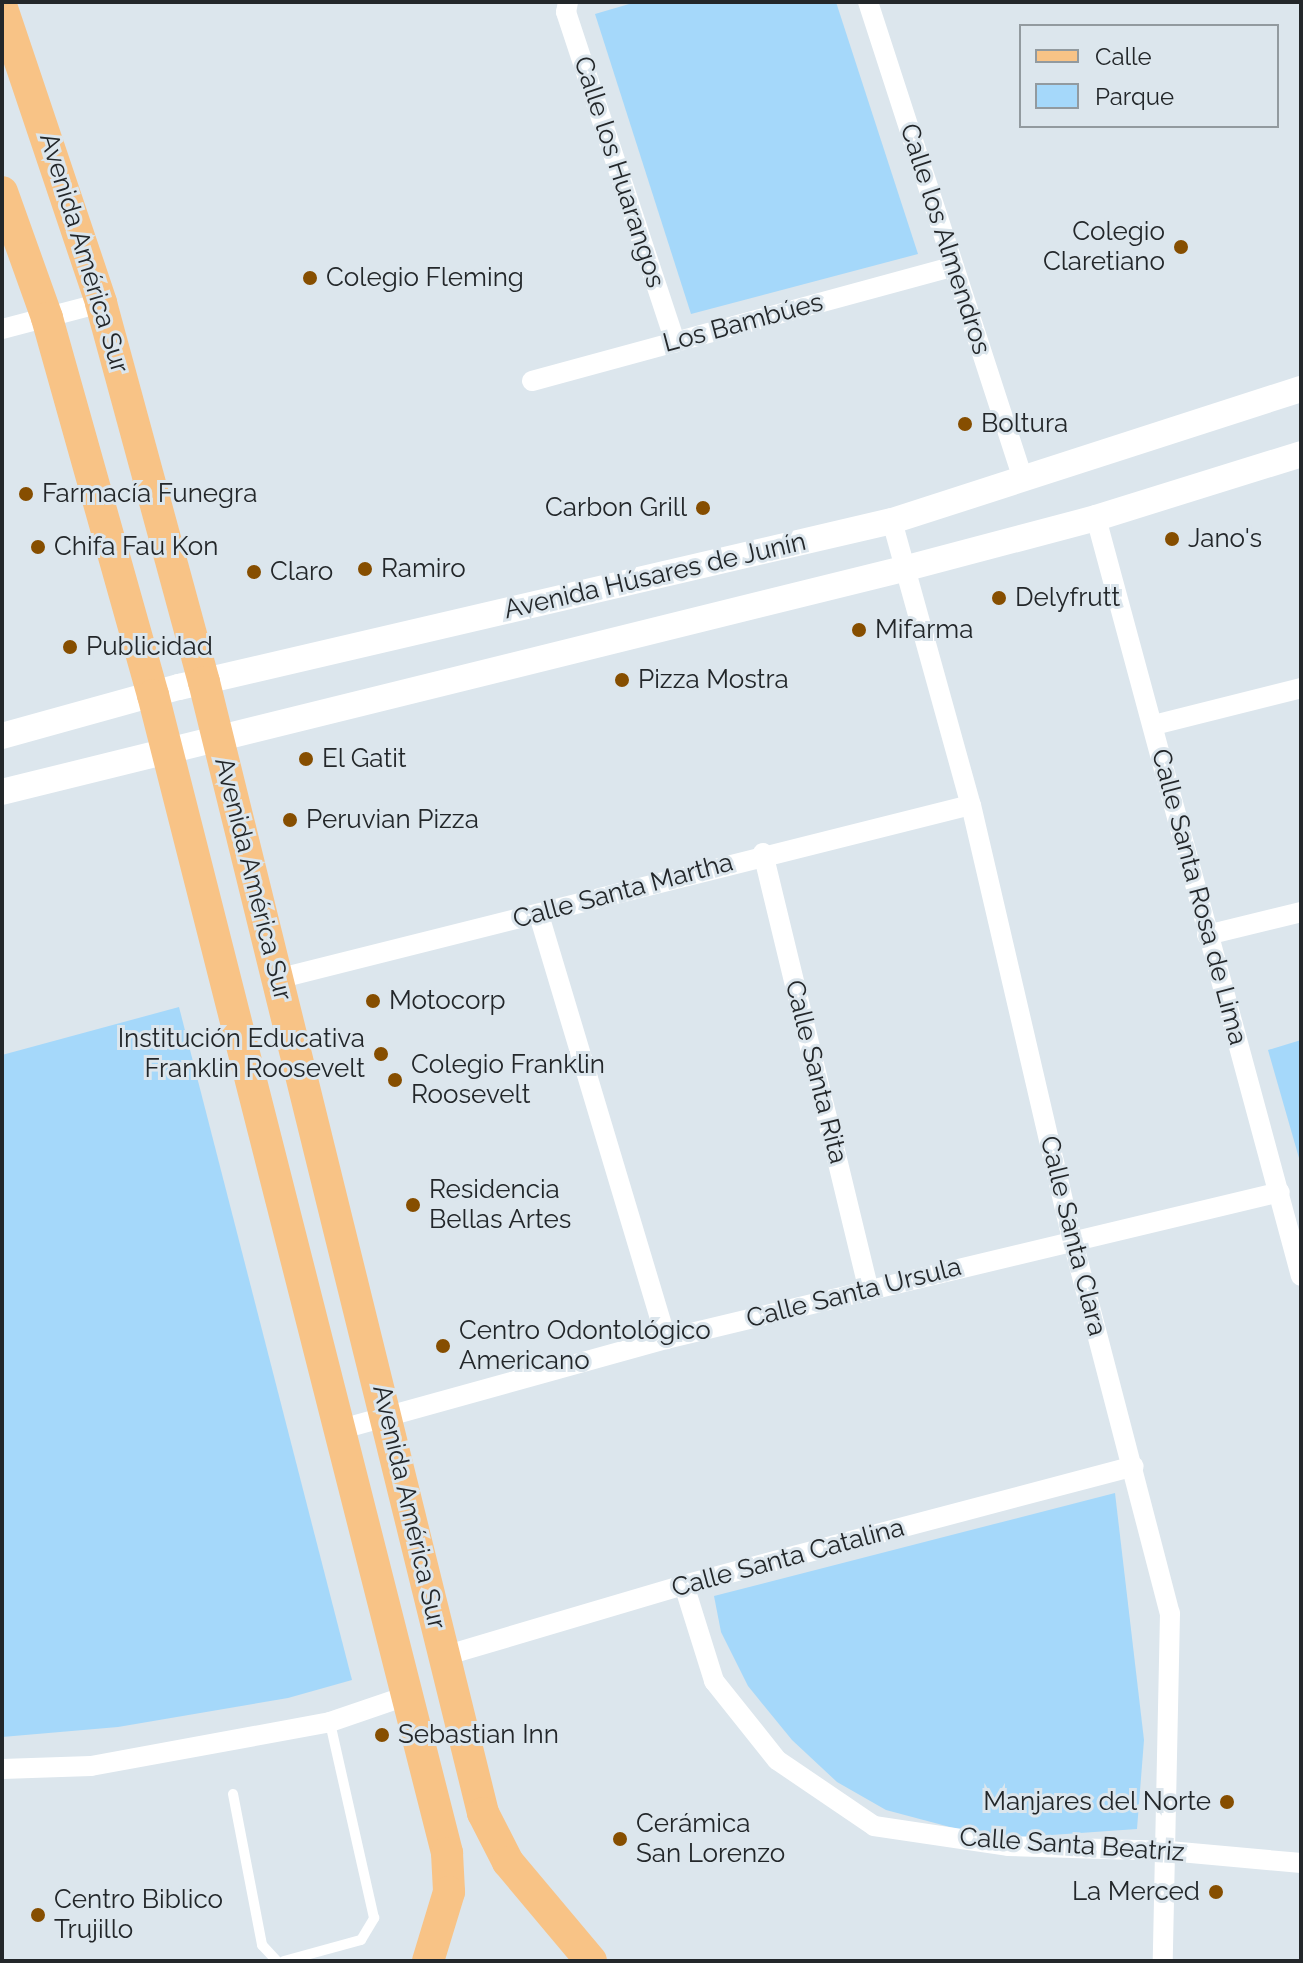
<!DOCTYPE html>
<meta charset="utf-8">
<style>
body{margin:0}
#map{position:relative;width:1303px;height:1963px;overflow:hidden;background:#dce6ed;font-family:Raleway,sans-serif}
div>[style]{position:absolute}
.green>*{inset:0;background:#a5d8fa}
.service>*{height:10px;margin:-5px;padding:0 5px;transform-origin:5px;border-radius:5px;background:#fff}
.minor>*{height:20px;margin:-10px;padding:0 10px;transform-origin:10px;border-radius:10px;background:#fff}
.tertiary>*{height:26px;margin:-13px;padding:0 13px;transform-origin:13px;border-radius:13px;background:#fff}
.primary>*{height:32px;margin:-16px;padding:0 16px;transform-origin:16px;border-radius:16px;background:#f8c386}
.dots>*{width:22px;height:22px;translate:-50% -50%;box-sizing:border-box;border:4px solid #dce6ed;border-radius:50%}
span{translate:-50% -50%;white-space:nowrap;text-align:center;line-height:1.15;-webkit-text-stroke:6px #dce6ed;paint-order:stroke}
.street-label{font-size:26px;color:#23272a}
.poi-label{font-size:26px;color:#23272a}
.right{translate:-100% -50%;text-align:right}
.left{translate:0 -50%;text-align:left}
.frame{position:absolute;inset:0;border:4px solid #23272a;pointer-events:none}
.legend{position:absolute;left:1019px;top:24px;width:260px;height:104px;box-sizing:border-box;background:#dce6ed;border:2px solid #929a9f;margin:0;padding:10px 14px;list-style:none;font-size:24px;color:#23272a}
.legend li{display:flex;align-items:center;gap:16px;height:40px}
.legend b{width:40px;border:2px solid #929a9f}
</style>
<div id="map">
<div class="green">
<div style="clip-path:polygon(636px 2px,836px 2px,918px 254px,691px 314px,595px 14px)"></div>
<div style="clip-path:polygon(179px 1007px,352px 1680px,288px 1698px,118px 1727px,2px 1737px,2px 1055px)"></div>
<div style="clip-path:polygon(1301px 1040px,1301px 1165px,1268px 1050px)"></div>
<div style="clip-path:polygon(1115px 1493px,1144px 1740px,1137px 1829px,995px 1839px,886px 1810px,837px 1782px,792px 1740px,748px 1686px,721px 1632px,714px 1596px)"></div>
</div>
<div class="service">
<div style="left:233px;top:1794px;width:154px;rotate:79.1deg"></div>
<div style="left:262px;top:1945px;width:22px;rotate:47deg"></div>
<div style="left:284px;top:1961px;width:80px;rotate:-15.3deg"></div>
<div style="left:361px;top:1940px;width:26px;rotate:-59deg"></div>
<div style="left:374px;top:1918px;width:201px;rotate:-102.7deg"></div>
</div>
<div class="minor">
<div style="left:568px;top:2px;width:10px;rotate:101deg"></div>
<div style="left:566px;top:12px;width:348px;rotate:71.7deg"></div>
<div style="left:868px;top:2px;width:499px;rotate:72deg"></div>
<div style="left:2px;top:329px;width:102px;rotate:-14.7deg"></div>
<div style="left:532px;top:381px;width:437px;rotate:-15.2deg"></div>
<div style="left:1096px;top:518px;width:785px;rotate:74.87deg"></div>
<div style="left:892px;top:521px;width:295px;rotate:74.5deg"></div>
<div style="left:971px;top:805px;width:445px;rotate:76.9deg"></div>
<div style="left:1072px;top:1238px;width:388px;rotate:75.4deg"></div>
<div style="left:1170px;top:1613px;width:348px;rotate:91.2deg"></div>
<div style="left:1154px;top:725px;width:152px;rotate:-14.1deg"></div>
<div style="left:763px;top:853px;width:450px;rotate:76.4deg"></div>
<div style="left:539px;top:915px;width:443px;rotate:73.3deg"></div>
<div style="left:1207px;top:935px;width:97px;rotate:-13.7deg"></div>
<div style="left:277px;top:979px;width:715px;rotate:-14.08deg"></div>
<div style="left:338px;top:1430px;width:340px;rotate:-15.5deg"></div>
<div style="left:666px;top:1339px;width:631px;rotate:-13.46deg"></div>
<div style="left:684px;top:1585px;width:101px;rotate:72.6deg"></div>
<div style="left:714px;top:1681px;width:101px;rotate:51.4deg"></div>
<div style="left:777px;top:1760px;width:117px;rotate:34.2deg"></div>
<div style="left:874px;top:1826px;width:135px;rotate:8.5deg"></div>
<div style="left:1008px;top:1846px;width:161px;rotate:1.8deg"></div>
<div style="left:1169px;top:1851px;width:133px;rotate:5.2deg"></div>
<div style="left:444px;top:1656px;width:250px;rotate:-16.5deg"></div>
<div style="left:684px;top:1585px;width:465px;rotate:-14.8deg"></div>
<div style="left:2px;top:1769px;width:89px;rotate:-1.9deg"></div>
<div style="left:91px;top:1766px;width:243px;rotate:-10.4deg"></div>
<div style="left:330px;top:1722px;width:83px;rotate:-18.9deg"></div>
</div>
<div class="tertiary">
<div style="left:2px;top:736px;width:184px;rotate:-15.5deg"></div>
<div style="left:179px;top:687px;width:732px;rotate:-13.11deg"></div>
<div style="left:892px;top:521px;width:430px;rotate:-17.9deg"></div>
<div style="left:2px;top:792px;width:932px;rotate:-13.9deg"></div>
<div style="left:907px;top:568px;width:196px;rotate:-14.8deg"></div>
<div style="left:1096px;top:518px;width:215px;rotate:-17.3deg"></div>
</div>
<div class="primary">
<div style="left:2px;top:8px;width:311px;rotate:71.4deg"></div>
<div style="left:101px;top:303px;width:393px;rotate:74.8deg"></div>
<div style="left:204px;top:682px;width:1165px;rotate:76.14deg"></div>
<div style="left:483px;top:1813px;width:55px;rotate:63deg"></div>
<div style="left:508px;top:1862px;width:129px;rotate:50deg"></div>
<div style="left:2px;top:192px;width:134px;rotate:70.3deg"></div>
<div style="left:47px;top:318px;width:392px;rotate:74.3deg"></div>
<div style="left:153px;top:695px;width:1195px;rotate:75.75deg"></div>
<div style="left:447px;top:1853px;width:39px;rotate:87deg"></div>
<div style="left:449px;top:1892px;width:72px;rotate:106.9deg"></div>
</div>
<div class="dots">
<div style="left:1181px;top:247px;background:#864e00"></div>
<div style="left:310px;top:278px;background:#864e00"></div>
<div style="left:965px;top:424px;background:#864e00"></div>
<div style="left:26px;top:494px;background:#864e00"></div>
<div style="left:703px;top:508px;background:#864e00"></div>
<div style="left:1172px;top:539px;background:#864e00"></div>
<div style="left:38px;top:547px;background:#864e00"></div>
<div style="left:365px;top:569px;background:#864e00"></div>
<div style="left:254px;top:572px;background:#864e00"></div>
<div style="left:999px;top:598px;background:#864e00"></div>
<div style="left:859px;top:630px;background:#864e00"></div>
<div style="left:70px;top:647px;background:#864e00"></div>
<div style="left:622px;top:680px;background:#864e00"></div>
<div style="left:306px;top:759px;background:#864e00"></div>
<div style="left:290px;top:820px;background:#864e00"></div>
<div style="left:373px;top:1001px;background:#864e00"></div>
<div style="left:381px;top:1054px;background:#864e00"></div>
<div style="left:395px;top:1080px;background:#864e00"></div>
<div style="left:413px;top:1205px;background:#864e00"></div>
<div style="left:443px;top:1346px;background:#864e00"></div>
<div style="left:382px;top:1735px;background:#864e00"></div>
<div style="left:1227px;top:1802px;background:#864e00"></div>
<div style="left:620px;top:1839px;background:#864e00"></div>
<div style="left:1216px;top:1892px;background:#864e00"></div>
<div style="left:38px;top:1915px;background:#864e00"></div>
</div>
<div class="street-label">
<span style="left:619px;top:172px;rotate:72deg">Calle los Huarangos</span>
<span style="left:945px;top:239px;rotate:72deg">Calle los Almendros</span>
<span style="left:84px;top:253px;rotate:73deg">Avenida América Sur</span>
<span style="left:743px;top:323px;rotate:-15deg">Los Bambúes</span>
<span style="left:655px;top:576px;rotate:-13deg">Avenida Húsares de Junín</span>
<span style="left:253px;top:879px;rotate:76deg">Avenida América Sur</span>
<span style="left:623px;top:891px;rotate:-15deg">Calle Santa Martha</span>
<span style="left:1199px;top:897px;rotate:75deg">Calle Santa Rosa de Lima</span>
<span style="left:816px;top:1072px;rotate:76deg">Calle Santa Rita</span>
<span style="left:1073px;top:1236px;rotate:76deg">Calle Santa Clara</span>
<span style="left:854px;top:1293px;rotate:-14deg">Calle Santa Ursula</span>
<span style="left:409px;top:1507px;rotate:77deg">Avenida América Sur</span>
<span style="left:788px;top:1558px;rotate:-15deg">Calle Santa Catalina</span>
<span style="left:1072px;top:1845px;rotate:4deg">Calle Santa Beatriz</span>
</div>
<div class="poi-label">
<span class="right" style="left:1165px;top:247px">Colegio<br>Claretiano</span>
<span class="left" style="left:326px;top:278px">Colegio Fleming</span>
<span class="left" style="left:981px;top:424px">Boltura</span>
<span class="left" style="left:42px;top:494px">Farmacía Funegra</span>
<span class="right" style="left:687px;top:508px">Carbon Grill</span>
<span class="left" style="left:1188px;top:539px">Jano's</span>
<span class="left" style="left:54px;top:547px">Chifa Fau Kon</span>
<span class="left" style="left:381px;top:569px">Ramiro</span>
<span class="left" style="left:270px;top:572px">Claro</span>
<span class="left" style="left:1015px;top:598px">Delyfrutt</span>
<span class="left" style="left:875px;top:630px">Mifarma</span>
<span class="left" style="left:86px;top:647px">Publicidad</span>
<span class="left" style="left:638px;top:680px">Pizza Mostra</span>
<span class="left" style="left:322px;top:759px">El Gatit</span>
<span class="left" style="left:306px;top:820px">Peruvian Pizza</span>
<span class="left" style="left:389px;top:1001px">Motocorp</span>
<span class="right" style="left:365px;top:1054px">Institución Educativa<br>Franklin Roosevelt</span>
<span class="left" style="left:411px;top:1080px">Colegio Franklin<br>Roosevelt</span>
<span class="left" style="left:429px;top:1205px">Residencia<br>Bellas Artes</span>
<span class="left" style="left:459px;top:1346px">Centro Odontológico<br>Americano</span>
<span class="left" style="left:398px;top:1735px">Sebastian Inn</span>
<span class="right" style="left:1211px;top:1802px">Manjares del Norte</span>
<span class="left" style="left:636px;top:1839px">Cerámica<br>San Lorenzo</span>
<span class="right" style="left:1200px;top:1892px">La Merced</span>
<span class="left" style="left:54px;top:1915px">Centro Biblico<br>Trujillo</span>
</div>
<div class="frame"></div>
<ul class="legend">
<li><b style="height:10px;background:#f8c386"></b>Calle</li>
<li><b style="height:22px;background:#a5d8fa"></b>Parque</li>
</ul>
</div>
